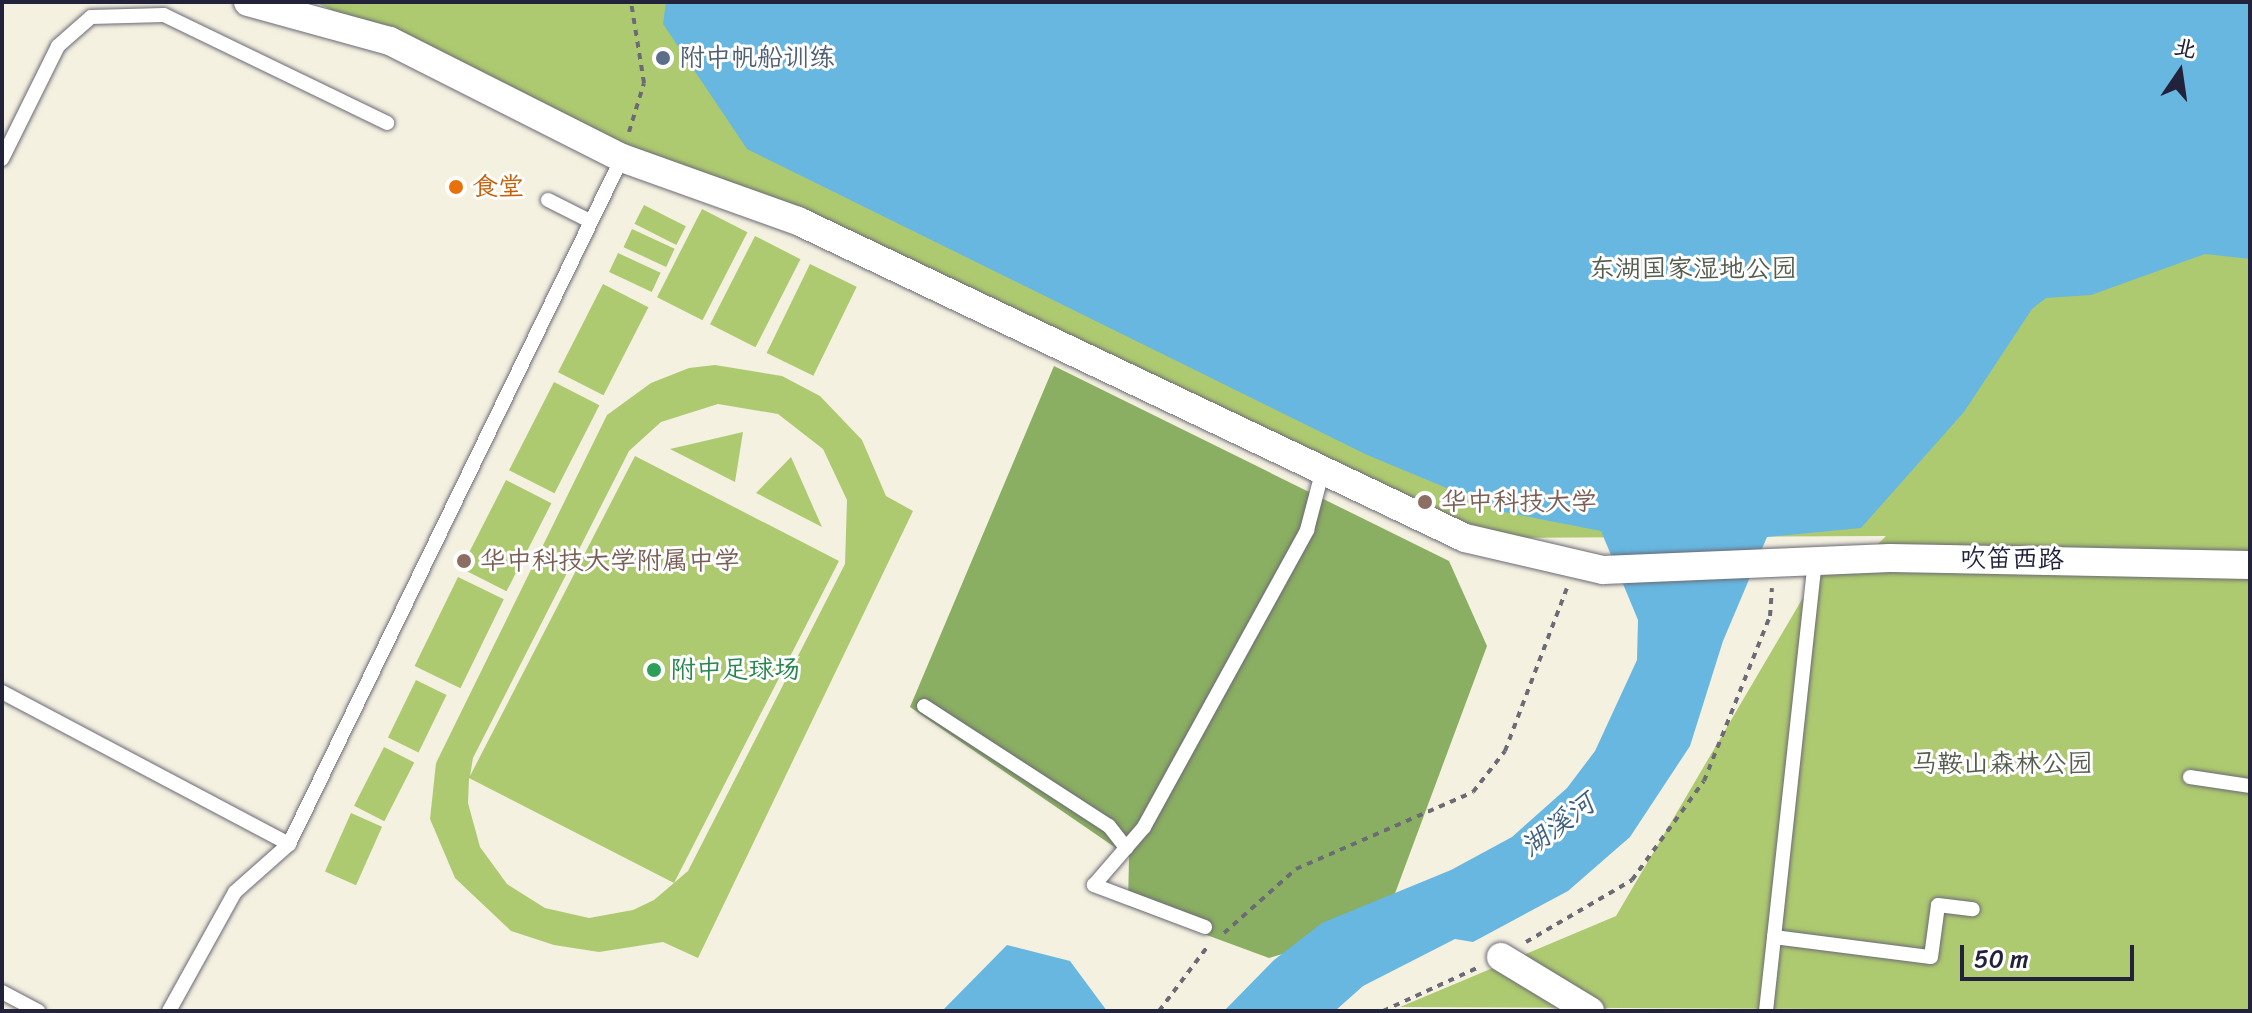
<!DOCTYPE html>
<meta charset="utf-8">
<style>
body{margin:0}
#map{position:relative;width:2252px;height:1013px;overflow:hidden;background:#f4f1e1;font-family:Sriracha,"LXGW WenKai TC",sans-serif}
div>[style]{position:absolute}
.green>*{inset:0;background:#aeca70;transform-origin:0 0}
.forest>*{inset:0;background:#8aae62}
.water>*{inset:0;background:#67b7e1}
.path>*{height:4px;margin-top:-2px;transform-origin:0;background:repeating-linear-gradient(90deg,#6c6a75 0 6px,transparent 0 12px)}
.roads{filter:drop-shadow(0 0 2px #6c6a75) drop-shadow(0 0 2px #6c6a75)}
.lane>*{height:14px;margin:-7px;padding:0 7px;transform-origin:7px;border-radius:7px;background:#fff}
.street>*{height:28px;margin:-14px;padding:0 14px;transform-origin:14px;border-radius:14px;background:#fff}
.dots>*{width:22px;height:22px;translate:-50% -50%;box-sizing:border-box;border:4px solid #fff;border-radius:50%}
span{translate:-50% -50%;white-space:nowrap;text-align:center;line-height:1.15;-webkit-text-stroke:6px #fff;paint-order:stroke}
.service-label{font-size:26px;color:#4e5e75}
.left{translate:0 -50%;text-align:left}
.food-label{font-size:26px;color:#c56008}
.park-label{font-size:26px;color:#535d4e}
.education-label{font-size:26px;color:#785e54}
.street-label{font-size:26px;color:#22223b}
.leisure-label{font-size:26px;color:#27864d}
.water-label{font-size:28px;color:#3e5e7d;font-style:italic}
.frame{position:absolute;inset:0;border:4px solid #22223b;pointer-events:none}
.north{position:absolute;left:2140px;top:32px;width:80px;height:80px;-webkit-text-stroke:6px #fff;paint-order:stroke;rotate:13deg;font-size:22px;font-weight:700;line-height:32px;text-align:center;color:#22223b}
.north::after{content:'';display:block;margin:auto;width:28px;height:36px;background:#22223b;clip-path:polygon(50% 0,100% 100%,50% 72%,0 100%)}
.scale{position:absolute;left:1960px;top:945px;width:174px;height:36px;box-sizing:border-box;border:4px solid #22223b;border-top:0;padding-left:10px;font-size:24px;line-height:28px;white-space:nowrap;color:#22223b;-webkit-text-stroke:6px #fff;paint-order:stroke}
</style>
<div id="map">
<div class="green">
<div style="clip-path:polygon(315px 2px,2250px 2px,2250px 1011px,1400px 1007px,1616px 916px,1814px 579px,1862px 560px,1886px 536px,1465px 538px)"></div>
<div style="left:644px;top:205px;width:47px;height:21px;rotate:27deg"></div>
<div style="left:702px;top:209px;width:51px;height:99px;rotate:27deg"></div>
<div style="left:632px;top:229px;width:47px;height:20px;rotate:25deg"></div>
<div style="left:755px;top:236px;width:51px;height:99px;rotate:27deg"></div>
<div style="left:618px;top:253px;width:47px;height:21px;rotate:25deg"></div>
<div style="left:810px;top:264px;width:52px;height:99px;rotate:26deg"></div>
<div style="left:603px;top:284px;width:51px;height:99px;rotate:27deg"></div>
<div style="clip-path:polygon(evenodd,715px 365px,782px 376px,820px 396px,862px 440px,886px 496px,913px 511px,698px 958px,663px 942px,599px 952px,554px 945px,511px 931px,455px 878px,430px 819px,436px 763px,607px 415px,651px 383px,689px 368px,715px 365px,718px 404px,778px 414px,823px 449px,847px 500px,845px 564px,688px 871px,654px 900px,633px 910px,589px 918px,545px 908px,507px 884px,480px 847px,468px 803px,469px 778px,674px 883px,839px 561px,635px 456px,470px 776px,473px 758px,629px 451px,661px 422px,718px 404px)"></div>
<div style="left:554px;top:382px;width:51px;height:99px;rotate:27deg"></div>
<div style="clip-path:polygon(743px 432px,735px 482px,670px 449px)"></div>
<div style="clip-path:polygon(791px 457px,822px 527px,756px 493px)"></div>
<div style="left:506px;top:480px;width:51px;height:99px;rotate:27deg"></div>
<div style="left:458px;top:577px;width:51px;height:99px;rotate:26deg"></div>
<div style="left:416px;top:680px;width:34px;height:64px;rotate:26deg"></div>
<div style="left:384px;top:747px;width:34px;height:66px;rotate:27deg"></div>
<div style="left:351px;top:813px;width:34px;height:64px;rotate:24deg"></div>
</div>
<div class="forest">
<div style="clip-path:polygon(1054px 366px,1449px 561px,1487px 646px,1384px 923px,1269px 958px,1128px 906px,1129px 857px,910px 707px)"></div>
</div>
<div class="water">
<div style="clip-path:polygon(666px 2px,2250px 2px,2250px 259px,2205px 254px,2091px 295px,2046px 298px,2032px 309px,1964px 412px,1861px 528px,1767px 537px,1723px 641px,1690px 746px,1630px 837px,1568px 891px,1473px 942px,1455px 939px,1363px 986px,1335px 1011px,1224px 1011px,1274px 960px,1322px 923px,1451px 870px,1512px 837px,1567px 788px,1595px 751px,1637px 660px,1638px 620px,1601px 531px,1504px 512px,1365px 454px,747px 149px,663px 24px)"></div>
<div style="clip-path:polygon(1007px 945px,1070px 961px,1107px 1011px,942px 1011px)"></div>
</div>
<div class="path">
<div style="left:629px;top:132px;width:51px;rotate:-73deg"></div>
<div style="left:644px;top:83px;width:82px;rotate:-99.1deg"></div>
<div style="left:1224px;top:933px;width:96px;rotate:-41.6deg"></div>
<div style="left:1296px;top:869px;width:193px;rotate:-23.5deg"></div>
<div style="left:1473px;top:792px;width:52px;rotate:-52deg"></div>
<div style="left:1505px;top:751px;width:174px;rotate:-69.2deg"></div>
<div style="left:1526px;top:942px;width:123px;rotate:-30.3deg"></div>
<div style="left:1632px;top:880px;width:122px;rotate:-54deg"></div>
<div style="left:1704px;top:781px;width:178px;rotate:-68.2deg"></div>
<div style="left:1770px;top:616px;width:28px;rotate:-86deg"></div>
<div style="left:1159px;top:1011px;width:81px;rotate:-53deg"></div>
<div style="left:1383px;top:1011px;width:106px;rotate:-24.6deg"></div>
</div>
<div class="roads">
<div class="lane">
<div style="left:2px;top:159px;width:126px;rotate:-63.6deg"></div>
<div style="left:58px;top:46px;width:44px;rotate:-41.3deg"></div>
<div style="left:91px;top:17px;width:73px;rotate:-1.6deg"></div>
<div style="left:164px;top:15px;width:248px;rotate:25.8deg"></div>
<div style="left:548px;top:200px;width:47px;rotate:26.6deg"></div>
<div style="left:2px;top:692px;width:325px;rotate:27.9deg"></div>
<div style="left:289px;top:844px;width:763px;rotate:-64.11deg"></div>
<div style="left:924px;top:706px;width:221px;rotate:33deg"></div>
<div style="left:1109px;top:826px;width:28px;rotate:52deg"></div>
<div style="left:2190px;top:777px;width:61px;rotate:8.5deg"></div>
<div style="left:1205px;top:927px;width:119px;rotate:-159.3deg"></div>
<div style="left:1094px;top:885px;width:77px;rotate:-49.2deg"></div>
<div style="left:1144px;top:827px;width:339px;rotate:-61.2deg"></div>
<div style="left:1307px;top:530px;width:59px;rotate:-75.3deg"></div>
<div style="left:1774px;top:937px;width:158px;rotate:7.3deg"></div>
<div style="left:1931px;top:957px;width:52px;rotate:-82.3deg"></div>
<div style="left:1938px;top:905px;width:35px;rotate:7deg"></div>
<div style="left:2px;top:992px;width:41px;rotate:27.8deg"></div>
<div style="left:169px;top:1011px;width:136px;rotate:-61deg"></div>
<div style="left:235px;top:892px;width:72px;rotate:-41.6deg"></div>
<div style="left:1766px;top:1011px;width:454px;rotate:-83.8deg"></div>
</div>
<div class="street">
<div style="left:248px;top:2px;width:147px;rotate:15.4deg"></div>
<div style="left:390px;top:41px;width:260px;rotate:26.8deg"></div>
<div style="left:622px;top:158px;width:187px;rotate:19.7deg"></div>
<div style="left:798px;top:221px;width:738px;rotate:25.42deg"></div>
<div style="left:1465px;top:538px;width:142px;rotate:13.1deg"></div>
<div style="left:1603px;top:570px;width:287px;rotate:-2.4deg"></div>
<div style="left:1890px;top:558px;width:360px;rotate:1.1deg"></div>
<div style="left:1501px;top:957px;width:104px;rotate:31.2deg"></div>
</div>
</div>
<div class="dots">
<div style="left:663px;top:58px;background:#5c6f8a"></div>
<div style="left:456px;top:187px;background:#e8710a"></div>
<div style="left:1425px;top:502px;background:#8d6e63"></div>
<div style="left:464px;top:561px;background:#8d6e63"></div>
<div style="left:654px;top:670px;background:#2e9e5b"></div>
</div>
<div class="service-label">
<span class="left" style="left:679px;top:58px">附中帆船训练</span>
</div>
<div class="food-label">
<span class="left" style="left:472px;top:187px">食堂</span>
</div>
<div class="park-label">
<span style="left:1693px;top:269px">东湖国家湿地公园</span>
<span style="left:2002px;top:764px">马鞍山森林公园</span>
</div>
<div class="education-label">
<span class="left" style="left:1441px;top:502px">华中科技大学</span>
<span class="left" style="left:480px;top:561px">华中科技大学附属中学</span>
</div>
<div class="street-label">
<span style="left:2012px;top:559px;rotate:1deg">吹笛西路</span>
</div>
<div class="leisure-label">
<span class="left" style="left:670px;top:670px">附中足球场</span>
</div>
<div class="water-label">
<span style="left:1558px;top:825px;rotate:-37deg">湖溪河</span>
</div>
<div class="frame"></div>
<div class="north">北</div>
<div class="scale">50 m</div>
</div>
